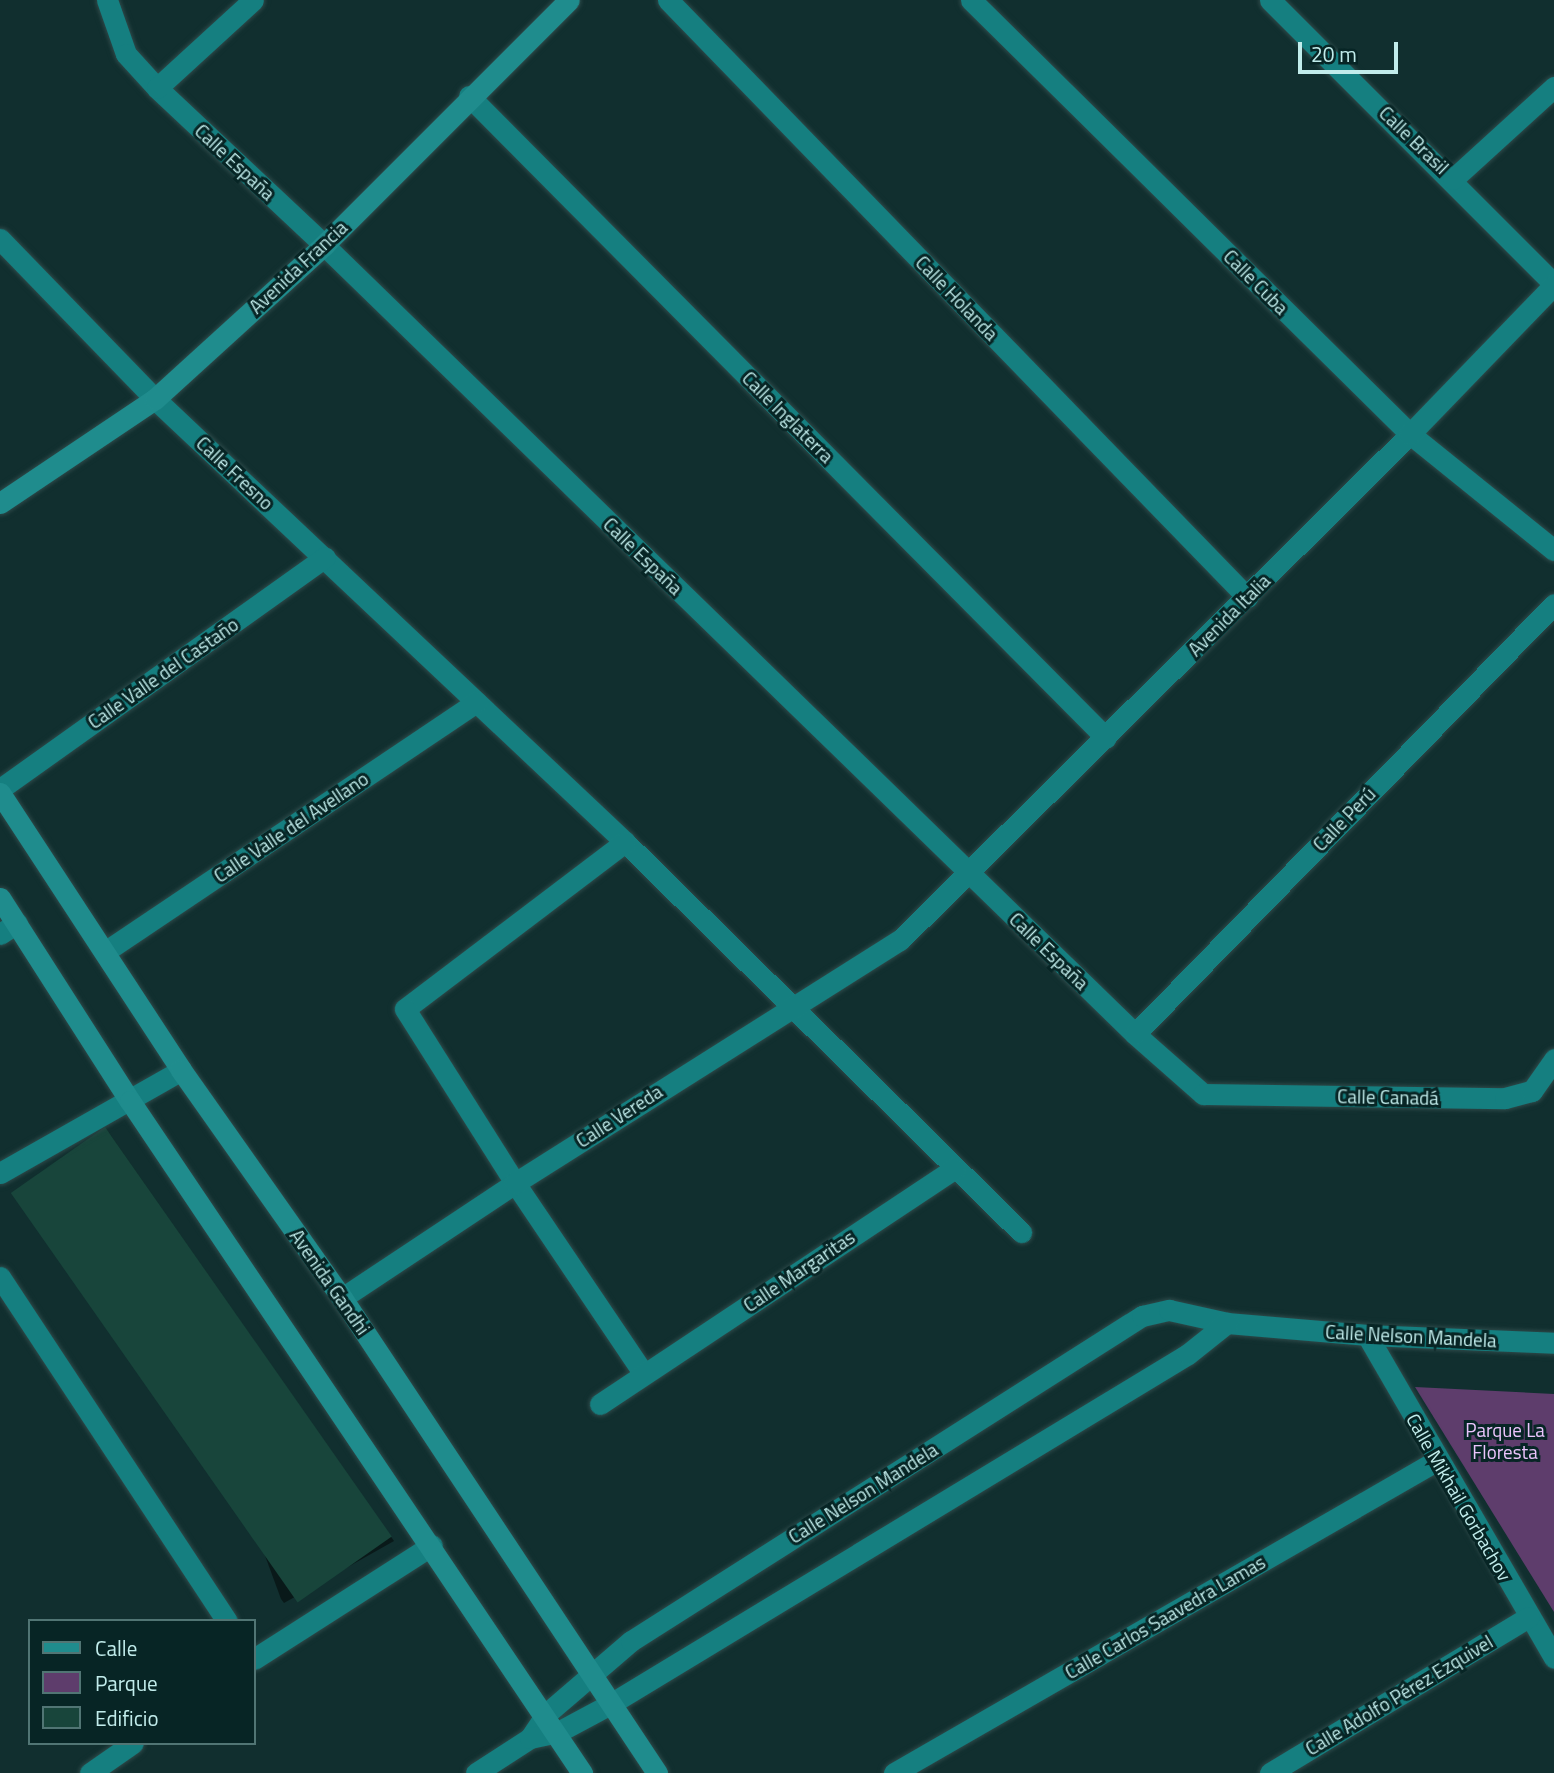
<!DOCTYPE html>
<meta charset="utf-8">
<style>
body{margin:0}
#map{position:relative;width:1554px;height:1773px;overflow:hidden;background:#112f2f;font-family:"Titillium Web",sans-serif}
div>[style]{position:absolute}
.green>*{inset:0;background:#5e3d6c}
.shadow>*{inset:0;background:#0007}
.building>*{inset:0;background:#18453b;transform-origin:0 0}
.roads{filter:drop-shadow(0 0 2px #2e4a4a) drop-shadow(0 0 2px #2e4a4a)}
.street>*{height:21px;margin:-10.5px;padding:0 10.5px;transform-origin:10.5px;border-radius:10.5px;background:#157f80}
.secondary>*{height:21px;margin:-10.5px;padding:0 10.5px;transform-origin:10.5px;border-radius:10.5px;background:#1f8c8d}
span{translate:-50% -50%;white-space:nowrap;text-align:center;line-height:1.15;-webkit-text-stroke:6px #072525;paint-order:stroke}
.street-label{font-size:19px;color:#c1eceb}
.park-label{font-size:19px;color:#ebc4fc}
.legend{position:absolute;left:28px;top:1619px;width:228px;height:126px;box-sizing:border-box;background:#072525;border:2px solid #517574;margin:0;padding:9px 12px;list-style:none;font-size:21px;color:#c1eceb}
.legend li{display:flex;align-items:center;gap:14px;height:35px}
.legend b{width:35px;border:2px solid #517574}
.scale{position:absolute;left:1298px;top:42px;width:100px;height:32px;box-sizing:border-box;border:4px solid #c1eceb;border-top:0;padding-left:9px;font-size:21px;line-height:24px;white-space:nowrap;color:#c1eceb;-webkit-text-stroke:5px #072525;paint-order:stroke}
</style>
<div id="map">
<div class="green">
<div style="clip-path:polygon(1415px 1387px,1554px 1394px,1554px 1612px)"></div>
</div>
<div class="shadow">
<div style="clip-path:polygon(109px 1133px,394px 1541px,284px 1603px,281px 1599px)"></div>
</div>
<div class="building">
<div style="left:105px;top:1127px;width:500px;height:115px;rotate:55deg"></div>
</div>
<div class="roads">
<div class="street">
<div style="left:107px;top:0;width:57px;rotate:70.6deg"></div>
<div style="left:126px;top:54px;width:46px;rotate:47.6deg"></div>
<div style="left:157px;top:88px;width:229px;rotate:43.2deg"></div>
<div style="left:324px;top:245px;width:1131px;rotate:44.21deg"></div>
<div style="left:1135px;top:1034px;width:91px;rotate:41.4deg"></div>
<div style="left:1203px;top:1094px;width:302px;rotate:0.8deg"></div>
<div style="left:1505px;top:1098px;width:28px;rotate:-15deg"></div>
<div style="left:1532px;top:1091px;width:39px;rotate:-55deg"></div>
<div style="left:668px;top:0;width:832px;rotate:45.88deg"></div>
<div style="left:971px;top:0;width:617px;rotate:44.67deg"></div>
<div style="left:1410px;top:434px;width:185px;rotate:38.9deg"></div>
<div style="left:1270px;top:0;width:402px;rotate:45deg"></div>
<div style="left:157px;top:88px;width:130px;rotate:-42.5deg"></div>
<div style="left:469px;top:96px;width:904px;rotate:45.22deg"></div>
<div style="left:1453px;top:179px;width:137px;rotate:-42.3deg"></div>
<div style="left:0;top:239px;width:223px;rotate:45.9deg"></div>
<div style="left:155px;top:399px;width:646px;rotate:43.31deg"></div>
<div style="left:625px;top:842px;width:556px;rotate:44.56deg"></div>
<div style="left:0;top:789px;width:399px;rotate:-35.5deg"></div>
<div style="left:625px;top:842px;width:276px;rotate:142.8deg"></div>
<div style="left:405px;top:1009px;width:206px;rotate:57.7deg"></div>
<div style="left:515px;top:1183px;width:230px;rotate:56deg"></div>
<div style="left:0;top:934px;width:20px;rotate:-33deg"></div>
<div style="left:106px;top:951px;width:446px;rotate:-33.9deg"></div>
<div style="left:1135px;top:1034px;width:600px;rotate:-45.74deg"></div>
<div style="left:0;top:1173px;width:208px;rotate:-29.6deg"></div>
<div style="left:0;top:1277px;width:412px;rotate:56.6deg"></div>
<div style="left:342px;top:1298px;width:208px;rotate:-33.6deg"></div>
<div style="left:515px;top:1183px;width:455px;rotate:-32.3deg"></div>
<div style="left:900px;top:940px;width:718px;rotate:-44.77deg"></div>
<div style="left:1410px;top:434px;width:207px;rotate:-46deg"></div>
<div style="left:1367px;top:1335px;width:373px;rotate:59.9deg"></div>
<div style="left:600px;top:1404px;width:425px;rotate:-33.6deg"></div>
<div style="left:254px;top:1659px;width:211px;rotate:-32.6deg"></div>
<div style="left:530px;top:1738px;width:29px;rotate:-56deg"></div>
<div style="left:546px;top:1714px;width:112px;rotate:-40.7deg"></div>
<div style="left:631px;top:1641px;width:606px;rotate:-32.46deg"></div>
<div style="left:1142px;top:1316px;width:28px;rotate:-13deg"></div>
<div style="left:1169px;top:1310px;width:59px;rotate:12.6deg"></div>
<div style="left:1227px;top:1323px;width:141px;rotate:4.9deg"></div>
<div style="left:1367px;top:1335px;width:187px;rotate:2.4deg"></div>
<div style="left:90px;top:1773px;width:52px;rotate:-34.9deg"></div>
<div style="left:476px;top:1773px;width:64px;rotate:-32.9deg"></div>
<div style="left:530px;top:1738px;width:29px;rotate:-12deg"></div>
<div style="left:558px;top:1732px;width:61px;rotate:-28.2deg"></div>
<div style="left:612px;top:1703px;width:673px;rotate:-31.21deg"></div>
<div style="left:1188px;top:1354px;width:50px;rotate:-38.5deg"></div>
<div style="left:894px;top:1773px;width:625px;rotate:-29.93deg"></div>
<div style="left:1270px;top:1773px;width:302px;rotate:-31.1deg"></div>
</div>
<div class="secondary">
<div style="left:0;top:503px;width:187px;rotate:-33.9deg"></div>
<div style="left:155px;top:399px;width:229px;rotate:-42.3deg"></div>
<div style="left:324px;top:245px;width:346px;rotate:-45deg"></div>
<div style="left:0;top:793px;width:331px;rotate:56.8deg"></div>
<div style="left:181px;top:1070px;width:279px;rotate:54.8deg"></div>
<div style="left:342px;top:1298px;width:570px;rotate:56.45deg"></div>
<div style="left:0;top:898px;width:241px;rotate:57.4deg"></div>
<div style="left:130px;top:1101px;width:810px;rotate:56.07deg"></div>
</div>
</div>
<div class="street-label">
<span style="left:1414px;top:140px;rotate:44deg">Calle Brasil</span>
<span style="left:235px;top:162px;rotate:43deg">Calle España</span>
<span style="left:298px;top:267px;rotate:-43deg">Avenida Francia</span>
<span style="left:1256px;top:282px;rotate:45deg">Calle Cuba</span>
<span style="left:957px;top:298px;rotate:46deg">Calle Holanda</span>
<span style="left:788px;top:417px;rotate:45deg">Calle Inglaterra</span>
<span style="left:235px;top:473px;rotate:43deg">Calle Fresno</span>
<span style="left:643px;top:556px;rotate:44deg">Calle España</span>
<span style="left:1229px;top:615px;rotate:-45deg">Avenida Italia</span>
<span style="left:163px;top:673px;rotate:-35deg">Calle Valle del Castaño</span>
<span style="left:1344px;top:819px;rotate:-46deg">Calle Perú</span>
<span style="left:291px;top:827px;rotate:-34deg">Calle Valle del Avellano</span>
<span style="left:1049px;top:951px;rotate:44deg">Calle España</span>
<span style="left:1388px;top:1097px;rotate:1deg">Calle Canadá</span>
<span style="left:619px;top:1116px;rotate:-33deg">Calle Vereda</span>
<span style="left:799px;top:1271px;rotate:-34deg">Calle Margaritas</span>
<span style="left:330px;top:1282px;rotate:55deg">Avenida Gandhi</span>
<span style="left:1411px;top:1336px;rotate:3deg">Calle Nelson Mandela</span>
<span style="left:863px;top:1493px;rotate:-32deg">Calle Nelson Mandela</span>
<span style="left:1459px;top:1497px;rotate:60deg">Calle Mikhail Gorbachov</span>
<span style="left:1165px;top:1617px;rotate:-30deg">Calle Carlos Saavedra Lamas</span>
<span style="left:1399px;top:1695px;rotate:-31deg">Calle Adolfo Pérez Ezquivel</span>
</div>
<div class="park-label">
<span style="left:1505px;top:1441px">Parque La<br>Floresta</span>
</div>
<ul class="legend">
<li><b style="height:9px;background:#1f8c8d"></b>Calle</li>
<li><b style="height:19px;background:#5e3d6c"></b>Parque</li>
<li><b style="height:19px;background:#18453b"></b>Edificio</li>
</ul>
<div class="scale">20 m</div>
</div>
